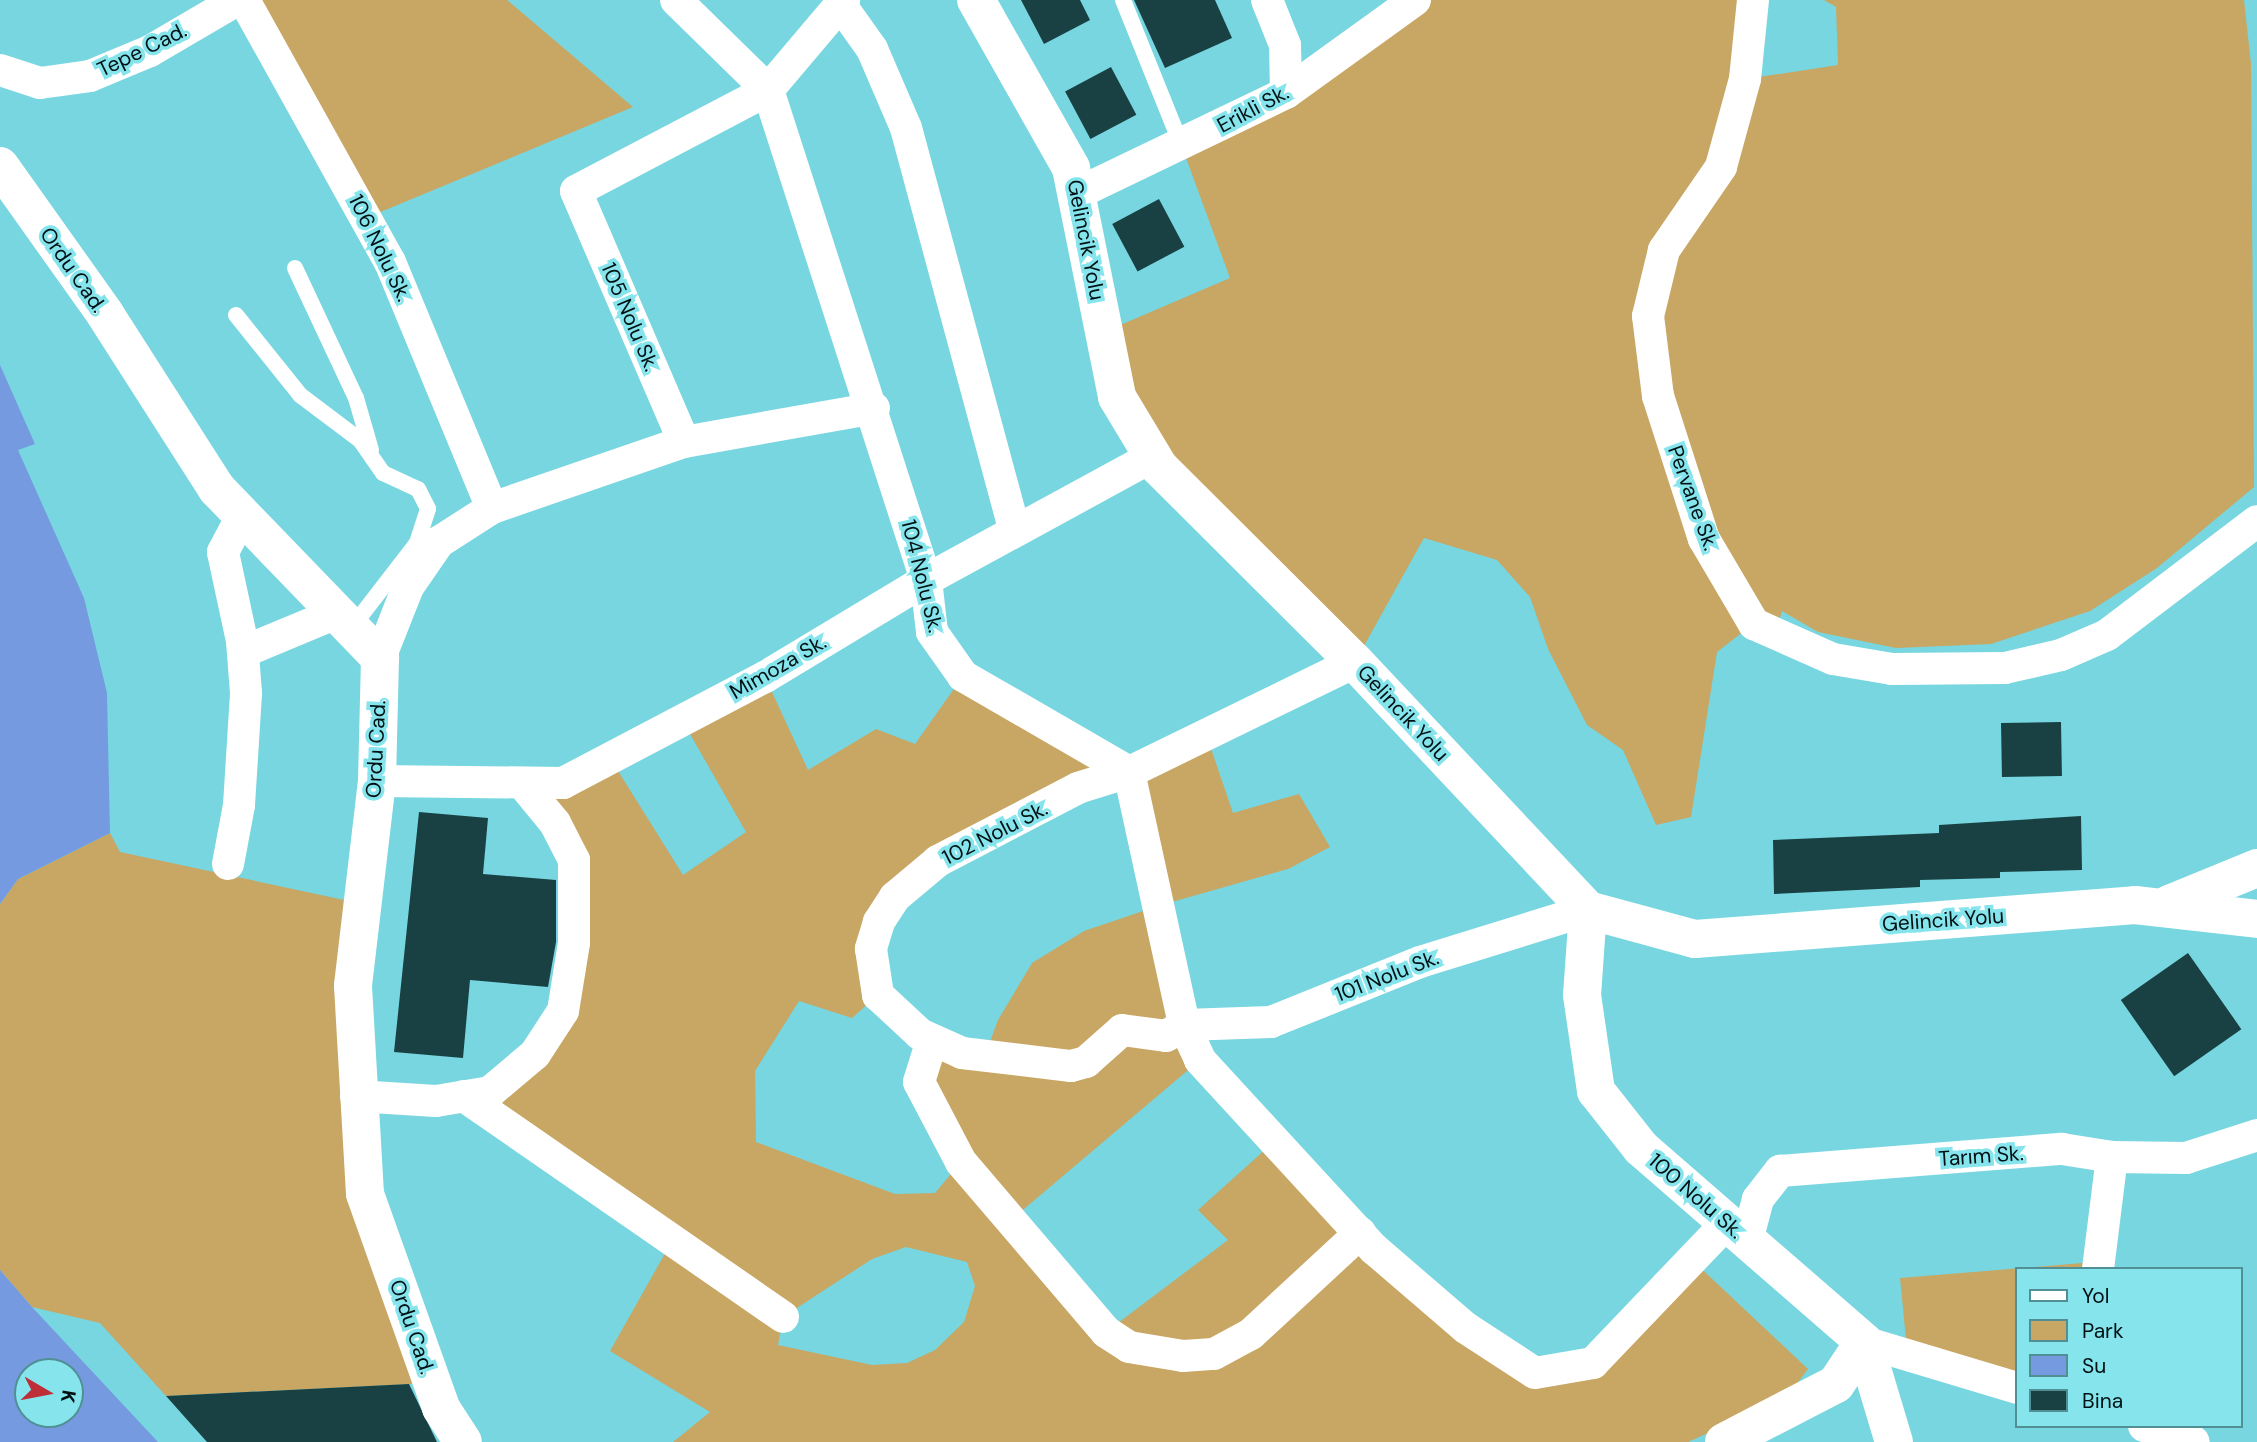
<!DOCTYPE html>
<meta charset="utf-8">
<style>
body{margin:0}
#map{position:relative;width:2257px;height:1442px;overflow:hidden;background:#77d6df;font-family:"DM Sans",sans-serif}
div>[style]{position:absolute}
.green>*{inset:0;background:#c8a663}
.water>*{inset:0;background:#769ae0}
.building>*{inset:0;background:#194144;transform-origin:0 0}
.service>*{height:16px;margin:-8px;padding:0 8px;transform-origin:8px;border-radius:8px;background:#fff}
.minor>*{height:32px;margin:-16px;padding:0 16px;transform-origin:16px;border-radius:16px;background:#fff}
.tertiary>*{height:38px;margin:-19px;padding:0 19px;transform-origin:19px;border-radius:19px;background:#fff}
.secondary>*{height:38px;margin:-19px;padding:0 19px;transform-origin:19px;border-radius:19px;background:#fff}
span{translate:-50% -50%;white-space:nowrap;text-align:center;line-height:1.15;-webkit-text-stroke:7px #85e4ec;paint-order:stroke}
.street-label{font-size:21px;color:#001113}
.legend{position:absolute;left:2015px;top:1267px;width:228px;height:161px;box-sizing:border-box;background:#85e4ec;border:2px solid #509095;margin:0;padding:9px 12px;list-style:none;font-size:21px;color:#001113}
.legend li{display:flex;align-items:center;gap:14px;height:35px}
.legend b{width:35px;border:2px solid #509095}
.north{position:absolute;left:14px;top:1358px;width:70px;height:70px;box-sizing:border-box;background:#85e4ec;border:2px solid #509095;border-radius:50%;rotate:100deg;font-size:19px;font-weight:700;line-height:28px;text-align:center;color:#001113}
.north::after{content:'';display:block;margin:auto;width:24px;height:32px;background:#be2e36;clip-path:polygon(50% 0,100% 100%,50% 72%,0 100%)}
</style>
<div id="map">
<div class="green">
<div style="clip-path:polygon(244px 0,507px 0,633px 107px,366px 218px)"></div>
<div style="clip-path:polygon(1415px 0,1753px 0,1746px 79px,1838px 65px,1836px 7px,1824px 0,2244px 0,2251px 64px,2254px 487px,2157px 568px,2090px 611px,1991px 644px,1896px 648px,1818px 632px,1782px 611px,1775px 633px,1753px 624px,1717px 652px,1691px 817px,1656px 825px,1623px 750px,1587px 725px,1548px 649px,1530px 597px,1497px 560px,1424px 538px,1355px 662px,1159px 467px,1104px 332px,1230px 278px,1182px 147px)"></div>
<div style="clip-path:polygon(evenodd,963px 676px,1129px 772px,1206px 734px,1233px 813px,1299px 794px,1330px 847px,1288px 869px,1158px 906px,1200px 1060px,1011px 1220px,1106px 1332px,1228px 1240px,1198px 1210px,1277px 1139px,1374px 1249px,1535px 1373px,1593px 1363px,1691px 1259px,1808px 1369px,1786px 1398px,1688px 1442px,673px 1442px,710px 1412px,610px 1351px,672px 1241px,464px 1096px,563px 1011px,574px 860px,522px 783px,610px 758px,683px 875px,746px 832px,682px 720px,765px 677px,808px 770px,876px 729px,915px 744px,963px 676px,1129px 772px,1158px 906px,1084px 931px,1032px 963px,998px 1020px,985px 1055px,923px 1064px,961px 1162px,935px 1193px,895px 1194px,756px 1142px,755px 1071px,799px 1001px,852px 1018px,878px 995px,895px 897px,1129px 772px,963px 676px,906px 1247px,967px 1262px,975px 1286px,964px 1322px,935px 1350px,907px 1363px,872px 1365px,778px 1345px,783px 1317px,872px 1259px,906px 1247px)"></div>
<div style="clip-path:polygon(110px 833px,120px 852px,363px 904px,356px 1096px,432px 1383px,166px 1396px,100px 1323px,32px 1307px,0 1270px,0 904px,18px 879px)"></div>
<div style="clip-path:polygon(2083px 1263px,2082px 1269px,2017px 1269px,2017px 1372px,1906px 1339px,1900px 1278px)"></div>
</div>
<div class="water">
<div style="clip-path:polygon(0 365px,35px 444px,18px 450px,84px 598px,107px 693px,110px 833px,18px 879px,0 904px)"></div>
<div style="clip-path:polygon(evenodd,0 1270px,32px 1307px,158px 1442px,0 1442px,0 1270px,28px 1372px,70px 1372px,70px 1414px,28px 1414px,28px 1372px)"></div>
</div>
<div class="building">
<div style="clip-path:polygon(1021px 0,1080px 0,1090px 20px,1044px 44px)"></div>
<div style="clip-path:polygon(1134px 0,1215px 0,1232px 38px,1165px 68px)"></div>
<div style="left:1111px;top:67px;width:54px;height:52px;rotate:62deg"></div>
<div style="left:1159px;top:199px;width:54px;height:53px;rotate:62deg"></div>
<div style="left:2061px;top:722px;width:54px;height:60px;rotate:89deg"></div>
<div style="clip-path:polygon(419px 812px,488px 818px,483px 874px,556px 880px,556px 942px,548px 987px,470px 980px,463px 1058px,394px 1052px)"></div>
<div style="clip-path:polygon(2081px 816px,2082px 870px,2000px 872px,2000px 878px,1920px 880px,1920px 887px,1774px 894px,1773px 840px,1939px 833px,1939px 825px)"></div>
<div style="left:2188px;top:953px;width:93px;height:82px;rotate:55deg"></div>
<div style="clip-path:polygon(409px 1384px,437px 1442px,207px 1442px,166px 1396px)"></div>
</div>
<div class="service">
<div style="left:1123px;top:0;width:158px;rotate:68.1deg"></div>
<div style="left:295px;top:268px;width:144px;rotate:64.9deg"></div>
<div style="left:356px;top:398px;width:54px;rotate:73.9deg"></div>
<div style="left:236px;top:315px;width:102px;rotate:51.3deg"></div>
<div style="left:300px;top:395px;width:75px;rotate:36.9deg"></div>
<div style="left:360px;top:440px;width:40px;rotate:55.1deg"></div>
<div style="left:383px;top:473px;width:38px;rotate:25deg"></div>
<div style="left:418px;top:489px;width:22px;rotate:63deg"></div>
<div style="left:428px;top:509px;width:36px;rotate:108deg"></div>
<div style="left:417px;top:543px;width:106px;rotate:127.7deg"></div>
</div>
<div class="minor">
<div style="left:244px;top:0;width:300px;rotate:60.9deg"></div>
<div style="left:390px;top:262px;width:266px;rotate:67.5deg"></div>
<div style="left:676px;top:0;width:129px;rotate:44.4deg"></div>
<div style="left:768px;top:90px;width:515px;rotate:72.13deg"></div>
<div style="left:926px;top:580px;width:52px;rotate:83.4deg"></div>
<div style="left:932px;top:632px;width:54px;rotate:54.8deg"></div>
<div style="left:963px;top:676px;width:192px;rotate:30deg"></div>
<div style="left:1267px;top:0;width:48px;rotate:68.2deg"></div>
<div style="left:1285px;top:45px;width:48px;rotate:88.8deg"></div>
<div style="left:1753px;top:0;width:79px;rotate:95.8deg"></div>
<div style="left:1745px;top:79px;width:91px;rotate:105.3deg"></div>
<div style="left:1721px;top:167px;width:101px;rotate:124.5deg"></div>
<div style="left:1664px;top:250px;width:68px;rotate:103.6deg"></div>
<div style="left:1648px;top:316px;width:81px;rotate:82.9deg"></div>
<div style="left:1658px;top:396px;width:150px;rotate:72.2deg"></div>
<div style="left:1704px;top:539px;width:99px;rotate:59.5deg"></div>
<div style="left:1754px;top:624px;width:86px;rotate:23.9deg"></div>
<div style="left:1833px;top:659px;width:60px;rotate:9.6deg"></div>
<div style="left:1892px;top:669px;width:113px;rotate:-0.5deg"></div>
<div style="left:2005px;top:668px;width:57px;rotate:-13.1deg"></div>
<div style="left:2061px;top:655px;width:50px;rotate:-23.5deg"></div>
<div style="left:2107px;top:635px;width:188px;rotate:-37.2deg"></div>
<div style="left:840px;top:4px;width:55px;rotate:54.6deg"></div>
<div style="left:872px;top:49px;width:86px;rotate:66.7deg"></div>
<div style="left:906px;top:128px;width:417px;rotate:74.9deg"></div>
<div style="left:0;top:70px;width:42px;rotate:18deg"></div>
<div style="left:40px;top:83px;width:50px;rotate:-8deg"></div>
<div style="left:90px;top:76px;width:65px;rotate:-22.6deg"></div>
<div style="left:150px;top:51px;width:101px;rotate:-30.4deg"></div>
<div style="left:1076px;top:194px;width:233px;rotate:-25.7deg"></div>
<div style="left:1286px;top:93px;width:159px;rotate:-35.8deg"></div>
<div style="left:684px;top:442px;width:273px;rotate:-113.3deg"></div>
<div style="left:576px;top:191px;width:217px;rotate:-27.7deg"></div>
<div style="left:768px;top:90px;width:118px;rotate:-49.8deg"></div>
<div style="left:243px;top:652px;width:104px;rotate:-22.6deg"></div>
<div style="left:380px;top:658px;width:76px;rotate:-68.5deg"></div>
<div style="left:408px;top:587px;width:55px;rotate:-55.4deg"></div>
<div style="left:439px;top:542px;width:63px;rotate:-32.7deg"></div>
<div style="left:492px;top:508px;width:203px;rotate:-19deg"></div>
<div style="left:684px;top:442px;width:193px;rotate:-10.1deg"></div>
<div style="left:1355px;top:662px;width:251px;rotate:154deg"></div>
<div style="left:1129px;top:772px;width:53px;rotate:162.6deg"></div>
<div style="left:1078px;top:788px;width:158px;rotate:152.5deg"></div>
<div style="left:938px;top:861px;width:56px;rotate:140.1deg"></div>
<div style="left:895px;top:897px;width:30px;rotate:123deg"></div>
<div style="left:879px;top:922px;width:28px;rotate:107deg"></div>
<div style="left:871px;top:949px;width:47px;rotate:81.3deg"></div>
<div style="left:878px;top:995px;width:57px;rotate:42.9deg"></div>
<div style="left:920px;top:1034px;width:46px;rotate:24.3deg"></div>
<div style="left:962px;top:1053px;width:110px;rotate:6.8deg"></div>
<div style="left:1071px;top:1066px;width:16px;rotate:-15deg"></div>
<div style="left:1086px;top:1062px;width:48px;rotate:-41.6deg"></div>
<div style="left:1122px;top:1030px;width:44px;rotate:7.8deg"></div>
<div style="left:1166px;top:1036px;width:21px;rotate:-31deg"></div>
<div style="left:1184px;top:1025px;width:87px;rotate:-2deg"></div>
<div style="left:1271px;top:1022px;width:161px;rotate:-21.9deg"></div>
<div style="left:1420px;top:962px;width:176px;rotate:-17.2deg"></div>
<div style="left:1129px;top:772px;width:259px;rotate:77.7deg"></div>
<div style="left:1184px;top:1025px;width:38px;rotate:65deg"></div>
<div style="left:1200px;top:1060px;width:257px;rotate:47.4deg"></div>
<div style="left:1374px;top:1249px;width:121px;rotate:40.7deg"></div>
<div style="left:1466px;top:1328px;width:82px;rotate:33.1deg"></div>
<div style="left:1535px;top:1373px;width:59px;rotate:-9.8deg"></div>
<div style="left:1593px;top:1363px;width:192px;rotate:-46.3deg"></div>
<div style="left:377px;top:781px;width:186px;rotate:0.6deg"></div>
<div style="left:563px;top:783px;width:228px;rotate:-27.7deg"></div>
<div style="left:765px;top:677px;width:188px;rotate:-31.1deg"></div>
<div style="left:926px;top:580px;width:259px;rotate:-28.6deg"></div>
<div style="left:228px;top:864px;width:60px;rotate:-79.4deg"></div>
<div style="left:239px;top:805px;width:112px;rotate:-86.4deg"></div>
<div style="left:246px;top:693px;width:52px;rotate:-94.4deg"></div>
<div style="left:242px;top:641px;width:91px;rotate:-102.1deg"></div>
<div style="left:223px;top:552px;width:43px;rotate:-62.2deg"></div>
<div style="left:932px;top:1040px;width:44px;rotate:107.2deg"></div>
<div style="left:919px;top:1082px;width:90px;rotate:62.3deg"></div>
<div style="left:961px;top:1162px;width:223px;rotate:49.5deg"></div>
<div style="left:1106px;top:1332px;width:27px;rotate:33deg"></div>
<div style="left:1129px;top:1347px;width:55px;rotate:9.5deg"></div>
<div style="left:1183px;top:1356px;width:31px;rotate:-4deg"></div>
<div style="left:1214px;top:1354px;width:42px;rotate:-28.4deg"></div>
<div style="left:1251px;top:1334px;width:149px;rotate:-42.8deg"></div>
<div style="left:356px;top:1096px;width:80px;rotate:3.6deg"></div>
<div style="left:436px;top:1101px;width:55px;rotate:-9.5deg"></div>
<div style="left:490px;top:1092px;width:59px;rotate:-40.2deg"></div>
<div style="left:535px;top:1054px;width:51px;rotate:-56.9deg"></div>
<div style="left:563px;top:1011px;width:69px;rotate:-80.8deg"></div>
<div style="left:574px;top:943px;width:83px;rotate:-90deg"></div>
<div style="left:574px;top:860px;width:42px;rotate:-117.2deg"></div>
<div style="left:555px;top:823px;width:52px;rotate:-129.5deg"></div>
<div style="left:464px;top:1096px;width:388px;rotate:34.7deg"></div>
<div style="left:1747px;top:1241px;width:43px;rotate:-75.3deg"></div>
<div style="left:1758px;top:1199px;width:36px;rotate:-52deg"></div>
<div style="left:1780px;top:1171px;width:283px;rotate:-4.5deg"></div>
<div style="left:2062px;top:1149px;width:51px;rotate:9.1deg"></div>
<div style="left:2112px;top:1157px;width:74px;rotate:0.8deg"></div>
<div style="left:2186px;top:1158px;width:75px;rotate:-17.9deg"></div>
<div style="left:2098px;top:1269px;width:113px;rotate:-82.9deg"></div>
<div style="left:1864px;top:1342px;width:160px;rotate:16.7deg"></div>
<div style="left:2144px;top:1426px;width:52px;rotate:17.7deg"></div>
</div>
<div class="tertiary">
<div style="left:1588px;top:910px;width:85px;rotate:94deg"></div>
<div style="left:1582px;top:995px;width:97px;rotate:81.7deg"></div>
<div style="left:1596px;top:1091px;width:73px;rotate:51.7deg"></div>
<div style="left:1641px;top:1148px;width:296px;rotate:41deg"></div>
<div style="left:1864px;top:1342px;width:104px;rotate:73.3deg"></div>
<div style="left:1724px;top:1442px;width:126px;rotate:-27.4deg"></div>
<div style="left:1836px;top:1384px;width:50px;rotate:-56.3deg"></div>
</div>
<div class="secondary">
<div style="left:976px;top:0;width:193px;rotate:60.5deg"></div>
<div style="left:1071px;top:168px;width:234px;rotate:78.6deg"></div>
<div style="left:1117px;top:397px;width:82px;rotate:59deg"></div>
<div style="left:1159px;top:467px;width:276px;rotate:44.9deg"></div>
<div style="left:1355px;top:662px;width:340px;rotate:46.8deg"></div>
<div style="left:1588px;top:910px;width:111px;rotate:15.2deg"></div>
<div style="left:1695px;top:939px;width:441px;rotate:-4.4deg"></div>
<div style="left:2135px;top:905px;width:123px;rotate:6.5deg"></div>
<div style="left:0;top:166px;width:181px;rotate:54.6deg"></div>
<div style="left:105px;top:314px;width:208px;rotate:57.4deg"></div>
<div style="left:217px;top:489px;width:235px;rotate:46deg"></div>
<div style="left:380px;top:658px;width:123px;rotate:91.4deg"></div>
<div style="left:377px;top:781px;width:206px;rotate:96.7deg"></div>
<div style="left:353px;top:986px;width:208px;rotate:86.7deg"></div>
<div style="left:365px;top:1194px;width:227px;rotate:70.4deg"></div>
<div style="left:441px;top:1408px;width:40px;rotate:57.1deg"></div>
<div style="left:2169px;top:904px;width:95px;rotate:-22.2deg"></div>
</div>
<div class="street-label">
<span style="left:142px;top:50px;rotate:-26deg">Tepe Cad.</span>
<span style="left:1253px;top:109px;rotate:-28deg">Erikli Sk.</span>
<span style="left:1086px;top:240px;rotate:79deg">Gelincik Yolu</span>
<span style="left:380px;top:248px;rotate:64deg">106 Nolu Sk.</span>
<span style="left:73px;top:270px;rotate:55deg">Ordu Cad.</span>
<span style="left:630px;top:317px;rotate:67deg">105 Nolu Sk.</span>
<span style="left:1693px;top:498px;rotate:70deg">Pervane Sk.</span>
<span style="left:922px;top:576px;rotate:76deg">104 Nolu Sk.</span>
<span style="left:778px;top:667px;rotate:-30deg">Mimoza Sk.</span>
<span style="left:1403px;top:713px;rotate:47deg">Gelincik Yolu</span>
<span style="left:376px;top:749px;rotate:-87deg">Ordu Cad.</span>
<span style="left:995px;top:833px;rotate:-27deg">102 Nolu Sk.</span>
<span style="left:1943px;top:920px;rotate:-4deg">Gelincik Yolu</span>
<span style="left:1387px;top:976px;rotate:-21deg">101 Nolu Sk.</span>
<span style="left:1981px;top:1156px;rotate:-4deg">Tarım Sk.</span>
<span style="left:1696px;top:1196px;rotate:41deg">100 Nolu Sk.</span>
<span style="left:412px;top:1327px;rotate:71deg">Ordu Cad.</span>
</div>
<ul class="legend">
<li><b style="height:9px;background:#fff"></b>Yol</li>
<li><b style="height:19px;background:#c8a663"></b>Park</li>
<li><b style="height:19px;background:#769ae0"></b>Su</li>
<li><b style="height:19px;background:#194144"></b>Bina</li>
</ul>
<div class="north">K</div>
</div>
